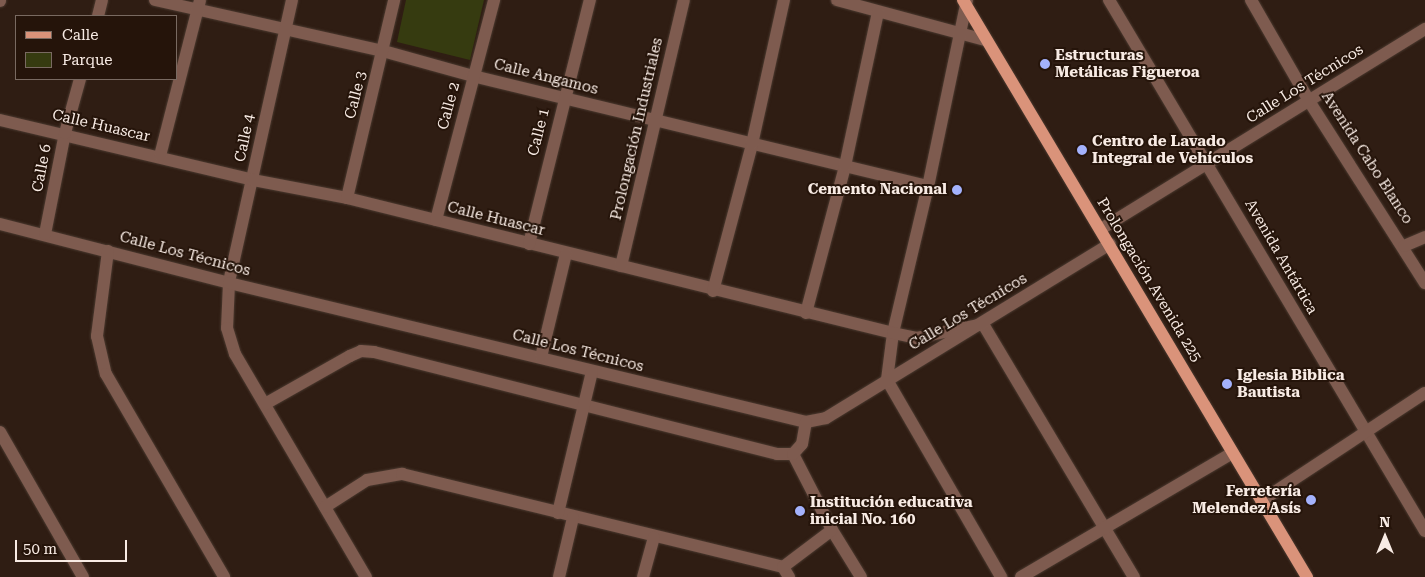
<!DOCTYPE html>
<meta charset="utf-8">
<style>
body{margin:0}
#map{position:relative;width:1425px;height:577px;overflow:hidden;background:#2f1d13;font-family:"Roboto Serif",serif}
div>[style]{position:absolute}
.green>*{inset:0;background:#363b10}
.roads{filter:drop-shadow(0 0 1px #4b3a30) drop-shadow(0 0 1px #4b3a30)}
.street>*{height:12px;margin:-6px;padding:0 6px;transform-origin:6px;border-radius:6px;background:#7e5b4f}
.primary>*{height:12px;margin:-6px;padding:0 6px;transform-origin:6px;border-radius:6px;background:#da937a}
.dots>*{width:14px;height:14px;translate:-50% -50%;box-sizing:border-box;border:2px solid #25140a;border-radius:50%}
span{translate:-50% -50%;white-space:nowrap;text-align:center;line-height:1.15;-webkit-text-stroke:4px #25140a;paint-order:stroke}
.poi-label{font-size:15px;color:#f8ebe4;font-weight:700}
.left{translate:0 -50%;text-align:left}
.right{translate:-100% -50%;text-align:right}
.street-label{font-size:15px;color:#f8ebe4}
.legend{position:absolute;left:15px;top:15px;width:162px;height:65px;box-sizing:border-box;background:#25140a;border:1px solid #796a61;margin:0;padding:6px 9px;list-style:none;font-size:15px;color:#f8ebe4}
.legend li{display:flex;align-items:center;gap:10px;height:25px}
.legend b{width:25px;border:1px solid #796a61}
.north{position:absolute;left:1360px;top:512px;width:50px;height:50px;-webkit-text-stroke:4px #25140a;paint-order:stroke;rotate:0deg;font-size:14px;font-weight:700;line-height:20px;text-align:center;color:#f8ebe4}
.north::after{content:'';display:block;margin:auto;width:18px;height:22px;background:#f8ebe4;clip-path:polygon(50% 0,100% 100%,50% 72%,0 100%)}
.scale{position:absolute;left:15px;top:540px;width:112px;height:22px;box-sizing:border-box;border:2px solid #f8ebe4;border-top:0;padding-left:6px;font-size:15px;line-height:18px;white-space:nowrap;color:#f8ebe4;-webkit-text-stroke:4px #25140a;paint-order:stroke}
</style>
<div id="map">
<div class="green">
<div style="clip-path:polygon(406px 0,484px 0,470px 60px,397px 42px)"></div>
</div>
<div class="roads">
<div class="street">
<div style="left:155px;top:0;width:234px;rotate:12.6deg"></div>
<div style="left:383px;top:51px;width:93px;rotate:15.5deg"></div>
<div style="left:473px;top:76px;width:468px;rotate:13.6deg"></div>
<div style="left:292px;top:0;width:290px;rotate:102.6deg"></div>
<div style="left:229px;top:283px;width:45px;rotate:92.5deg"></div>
<div style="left:227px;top:328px;width:27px;rotate:73deg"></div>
<div style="left:235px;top:354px;width:259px;rotate:59.6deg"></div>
<div style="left:837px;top:0;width:153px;rotate:15.1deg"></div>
<div style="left:967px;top:0;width:190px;rotate:101.8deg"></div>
<div style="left:928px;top:186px;width:151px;rotate:103.4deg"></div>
<div style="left:893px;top:333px;width:47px;rotate:97.3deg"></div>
<div style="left:887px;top:380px;width:228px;rotate:59.9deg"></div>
<div style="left:1109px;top:0;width:618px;rotate:59.24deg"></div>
<div style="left:1251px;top:0;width:116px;rotate:60.1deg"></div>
<div style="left:1309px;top:101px;width:216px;rotate:57.5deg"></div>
<div style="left:0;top:1px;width:1px;rotate:-90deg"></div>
<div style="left:98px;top:16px;width:16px;rotate:-76deg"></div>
<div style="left:0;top:120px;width:260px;rotate:13.3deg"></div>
<div style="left:253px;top:180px;width:96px;rotate:10.8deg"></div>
<div style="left:347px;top:198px;width:562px;rotate:13.89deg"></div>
<div style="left:893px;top:333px;width:24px;rotate:12deg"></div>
<div style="left:916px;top:338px;width:68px;rotate:-11.8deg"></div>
<div style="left:983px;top:324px;width:295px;rotate:59.2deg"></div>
<div style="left:160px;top:156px;width:161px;rotate:-75.6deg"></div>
<div style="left:347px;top:198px;width:204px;rotate:-76.6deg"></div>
<div style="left:436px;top:220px;width:228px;rotate:-75.2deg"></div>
<div style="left:0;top:224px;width:236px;rotate:14.4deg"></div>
<div style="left:229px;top:283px;width:594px;rotate:13.54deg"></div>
<div style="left:806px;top:422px;width:20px;rotate:-11deg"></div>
<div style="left:826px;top:418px;width:333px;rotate:-31.5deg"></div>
<div style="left:1101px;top:229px;width:381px;rotate:-31.7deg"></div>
<div style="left:45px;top:234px;width:103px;rotate:-78.8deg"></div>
<div style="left:65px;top:133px;width:56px;rotate:-74.5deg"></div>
<div style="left:529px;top:244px;width:252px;rotate:-76deg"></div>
<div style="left:1404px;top:246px;width:23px;rotate:-23deg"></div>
<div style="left:108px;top:251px;width:86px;rotate:97.4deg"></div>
<div style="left:97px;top:336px;width:39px;rotate:77deg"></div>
<div style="left:106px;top:374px;width:235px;rotate:59.8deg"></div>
<div style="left:621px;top:266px;width:273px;rotate:-76.7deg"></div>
<div style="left:713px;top:291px;width:152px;rotate:-75.1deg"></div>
<div style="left:752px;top:144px;width:148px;rotate:-77.5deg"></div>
<div style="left:806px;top:313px;width:152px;rotate:-75.1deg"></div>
<div style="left:845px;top:166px;width:157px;rotate:-77.9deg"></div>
<div style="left:541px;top:357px;width:106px;rotate:-76.4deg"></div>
<div style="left:265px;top:404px;width:98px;rotate:-29.5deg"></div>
<div style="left:350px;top:356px;width:12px;rotate:-24deg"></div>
<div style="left:361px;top:351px;width:13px;rotate:4deg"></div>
<div style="left:374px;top:352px;width:416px;rotate:14.2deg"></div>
<div style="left:777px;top:454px;width:16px"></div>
<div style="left:793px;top:454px;width:85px;rotate:62.8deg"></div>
<div style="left:832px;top:530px;width:55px;rotate:58.3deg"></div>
<div style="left:0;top:432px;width:167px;rotate:60.2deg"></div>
<div style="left:793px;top:454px;width:13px;rotate:-48deg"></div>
<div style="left:802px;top:444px;width:22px;rotate:-80deg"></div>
<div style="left:1261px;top:501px;width:196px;rotate:-33.4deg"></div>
<div style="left:325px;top:507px;width:50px;rotate:-32.7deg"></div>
<div style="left:367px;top:480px;width:36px;rotate:-10deg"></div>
<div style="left:402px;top:474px;width:392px;rotate:13.7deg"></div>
<div style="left:783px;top:567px;width:12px;rotate:59deg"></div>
<div style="left:558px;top:513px;width:146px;rotate:-76.5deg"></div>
<div style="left:783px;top:567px;width:61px;rotate:-37.1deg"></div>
<div style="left:559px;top:577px;width:61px;rotate:-76.7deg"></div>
<div style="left:643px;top:577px;width:41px;rotate:-74.6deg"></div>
<div style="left:1021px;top:577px;width:245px;rotate:-30.4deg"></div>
</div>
<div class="primary">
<div style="left:963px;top:0;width:672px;rotate:59.2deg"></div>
</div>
</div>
<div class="dots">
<div style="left:1045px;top:64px;background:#a4b2fc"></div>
<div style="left:1082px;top:150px;background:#a4b2fc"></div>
<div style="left:957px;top:190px;background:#a4b2fc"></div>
<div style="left:1227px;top:384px;background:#a4b2fc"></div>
<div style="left:1311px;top:500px;background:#a4b2fc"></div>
<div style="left:800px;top:511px;background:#a4b2fc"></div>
</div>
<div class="poi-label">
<span class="left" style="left:1055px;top:64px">Estructuras<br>Metálicas Figueroa</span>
<span class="left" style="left:1092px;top:150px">Centro de Lavado<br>Integral de Vehículos</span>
<span class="right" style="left:947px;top:190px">Cemento Nacional</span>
<span class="left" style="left:1237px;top:384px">Iglesia Biblica<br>Bautista</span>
<span class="right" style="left:1301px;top:500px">Ferretería<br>Melendez Asís</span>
<span class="left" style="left:810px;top:511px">Institución educativa<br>inicial No. 160</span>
</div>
<div class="street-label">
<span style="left:546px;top:77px;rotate:14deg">Calle Angamos</span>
<span style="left:1305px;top:84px;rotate:-32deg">Calle Los Técnicos</span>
<span style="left:356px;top:95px;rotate:-76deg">Calle 3</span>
<span style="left:449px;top:106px;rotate:-75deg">Calle 2</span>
<span style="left:101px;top:126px;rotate:13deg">Calle Huascar</span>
<span style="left:637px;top:129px;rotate:-77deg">Prolongación Industriales</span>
<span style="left:539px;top:132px;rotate:-76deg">Calle 1</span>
<span style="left:245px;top:138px;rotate:-78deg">Calle 4</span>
<span style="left:1367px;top:158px;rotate:57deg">Avenida Cabo Blanco</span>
<span style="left:42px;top:168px;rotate:-79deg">Calle 6</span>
<span style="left:496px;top:219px;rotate:14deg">Calle Huascar</span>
<span style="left:185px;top:254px;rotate:15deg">Calle Los Técnicos</span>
<span style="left:1281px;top:257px;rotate:60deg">Avenida Antártica</span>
<span style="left:1149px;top:280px;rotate:59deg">Prolongación Avenida 225</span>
<span style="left:968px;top:312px;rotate:-31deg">Calle Los Técnicos</span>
<span style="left:578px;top:351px;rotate:14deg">Calle Los Técnicos</span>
</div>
<ul class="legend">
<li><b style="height:6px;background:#da937a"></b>Calle</li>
<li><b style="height:14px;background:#363b10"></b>Parque</li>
</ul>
<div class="north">N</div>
<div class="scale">50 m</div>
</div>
